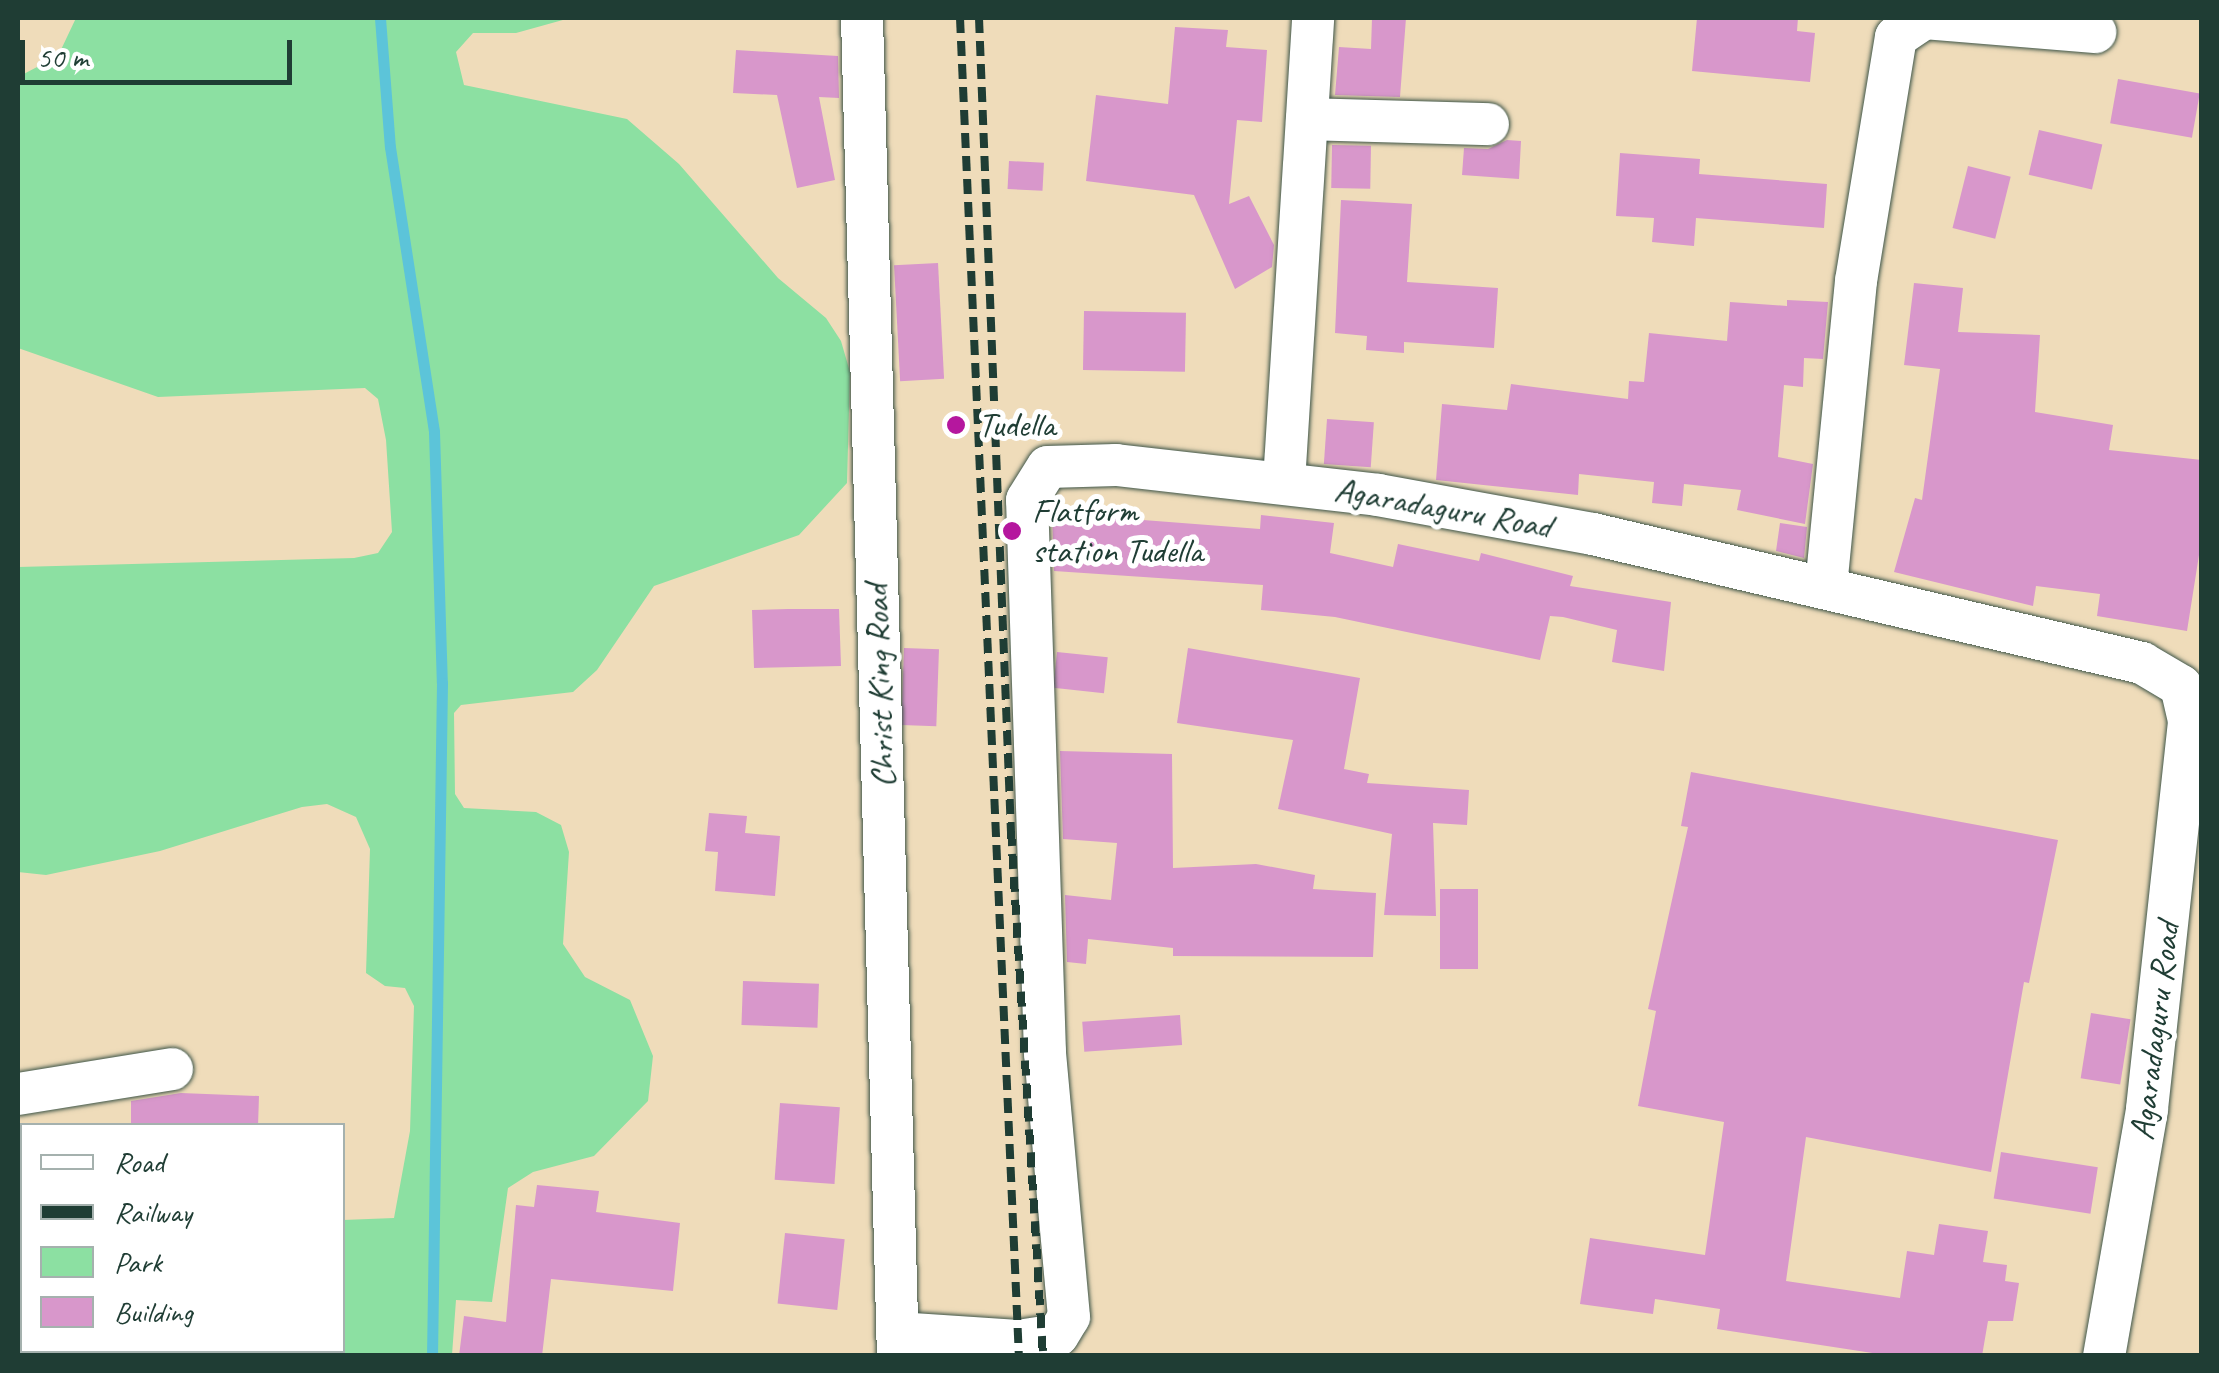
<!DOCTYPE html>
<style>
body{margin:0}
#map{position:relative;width:2219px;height:1373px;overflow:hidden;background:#efdcba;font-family:Caveat,sans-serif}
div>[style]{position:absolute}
.green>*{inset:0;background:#8ce0a2}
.stream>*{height:11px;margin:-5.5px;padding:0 5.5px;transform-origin:5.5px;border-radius:5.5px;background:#5cc4d9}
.building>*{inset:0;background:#d897cb;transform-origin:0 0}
.roads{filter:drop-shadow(0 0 2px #3e5548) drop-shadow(0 0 2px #3e5548)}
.minor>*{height:42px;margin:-21px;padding:0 21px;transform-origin:21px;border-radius:21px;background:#fff}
.rail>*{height:8px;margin-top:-4px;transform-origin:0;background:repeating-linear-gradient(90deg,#1f3d34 0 15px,transparent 0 23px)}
.dots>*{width:28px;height:28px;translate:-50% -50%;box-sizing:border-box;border:5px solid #fff;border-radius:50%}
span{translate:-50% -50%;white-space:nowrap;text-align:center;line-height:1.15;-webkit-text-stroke:10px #fff;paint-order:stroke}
.poi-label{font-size:35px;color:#1f3d34}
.left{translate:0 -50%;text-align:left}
.street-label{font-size:35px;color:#1f3d34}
.frame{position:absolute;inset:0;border:20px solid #1f3d34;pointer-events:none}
.legend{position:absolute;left:20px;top:1123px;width:325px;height:230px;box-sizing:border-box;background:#fff;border:2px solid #a5b1ae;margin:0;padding:12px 18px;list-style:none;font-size:30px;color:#1f3d34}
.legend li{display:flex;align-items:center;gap:20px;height:50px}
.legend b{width:50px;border:2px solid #a5b1ae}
.scale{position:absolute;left:20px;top:40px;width:272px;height:45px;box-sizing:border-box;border:5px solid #1f3d34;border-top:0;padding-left:12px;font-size:30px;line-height:35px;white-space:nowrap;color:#1f3d34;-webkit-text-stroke:8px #fff;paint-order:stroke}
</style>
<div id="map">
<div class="green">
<div style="clip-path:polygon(76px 18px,570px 18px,516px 33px,473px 33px,456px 52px,464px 85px,627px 119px,679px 164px,778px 278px,826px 318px,841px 341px,850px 372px,847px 483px,799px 535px,654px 586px,597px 670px,573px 692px,461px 705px,454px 713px,455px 794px,464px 808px,536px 812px,561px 825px,569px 852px,563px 944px,585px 977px,630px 1000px,653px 1056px,648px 1101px,594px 1156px,533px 1172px,508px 1188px,492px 1302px,456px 1300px,452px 1355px,18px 1355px,22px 1213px,22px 1350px,342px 1350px,343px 1220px,394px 1218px,410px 1131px,414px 1006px,405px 988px,385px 986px,366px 973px,370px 849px,356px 817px,327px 804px,302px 807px,160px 851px,46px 875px,18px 872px,18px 567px,354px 558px,378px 553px,392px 532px,386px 440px,378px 399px,365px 388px,158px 397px,18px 348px,18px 77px,58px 56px)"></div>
</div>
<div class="stream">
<div style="left:380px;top:18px;width:129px;rotate:85.6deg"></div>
<div style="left:390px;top:147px;width:288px;rotate:81.2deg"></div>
<div style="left:434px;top:432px;width:251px;rotate:88.2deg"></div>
<div style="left:442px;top:683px;width:673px;rotate:90.85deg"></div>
</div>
<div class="building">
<div style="clip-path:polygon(1372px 18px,1406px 18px,1400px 97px,1335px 95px,1339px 47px,1371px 49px)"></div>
<div style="clip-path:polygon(1697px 18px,1798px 18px,1797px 31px,1815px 33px,1810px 82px,1692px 71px)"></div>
<div style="clip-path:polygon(1175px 27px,1228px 30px,1226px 47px,1267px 50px,1262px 122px,1237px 120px,1229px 204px,1249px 196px,1274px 245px,1272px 267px,1235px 289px,1194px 195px,1086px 181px,1096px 95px,1168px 104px)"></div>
<div style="clip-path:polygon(736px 50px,838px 56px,839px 98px,819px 97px,835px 180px,797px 188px,777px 95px,733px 93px)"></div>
<div style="left:2118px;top:79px;width:83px;height:45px;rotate:10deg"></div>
<div style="left:2039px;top:130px;width:65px;height:46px;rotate:13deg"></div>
<div style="clip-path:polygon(1507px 140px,1521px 141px,1519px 179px,1462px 175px,1464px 148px,1488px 149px)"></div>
<div style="left:1332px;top:145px;width:39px;height:43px;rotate:1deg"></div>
<div style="clip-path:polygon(1620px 153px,1700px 159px,1699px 174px,1827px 184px,1824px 228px,1696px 218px,1694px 246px,1652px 242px,1654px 218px,1616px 216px)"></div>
<div style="left:1009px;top:161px;width:35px;height:28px;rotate:3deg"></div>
<div style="left:1968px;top:166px;width:44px;height:64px;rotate:14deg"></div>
<div style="clip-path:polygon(1341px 200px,1412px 204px,1407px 282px,1498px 288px,1494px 348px,1404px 342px,1404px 353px,1366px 350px,1367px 336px,1335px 333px)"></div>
<div style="left:938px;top:263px;width:116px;height:44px;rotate:87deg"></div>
<div style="clip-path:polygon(1914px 283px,1963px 288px,1958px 332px,2040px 335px,2035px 412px,2113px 425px,2109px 450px,2202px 460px,2199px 555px,2187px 631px,2097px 616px,2100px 594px,2036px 586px,2033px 606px,1894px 572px,1915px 498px,1922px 500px,1940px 369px,1904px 365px)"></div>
<div style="clip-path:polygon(1787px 300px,1828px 302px,1823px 359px,1804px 358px,1803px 387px,1784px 385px,1778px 457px,1813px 464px,1805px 524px,1737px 510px,1741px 490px,1684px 484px,1682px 506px,1652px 503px,1654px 482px,1579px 474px,1578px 495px,1436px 480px,1442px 404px,1507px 410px,1511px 384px,1628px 399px,1629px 381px,1644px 382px,1649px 333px,1727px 341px,1730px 302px,1787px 306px)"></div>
<div style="left:1084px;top:311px;width:102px;height:59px;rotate:1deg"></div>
<div style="left:1327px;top:419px;width:47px;height:45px;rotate:4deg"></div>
<div style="clip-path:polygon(1052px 513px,1260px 529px,1261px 515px,1334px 523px,1330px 553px,1393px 567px,1398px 544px,1479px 561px,1481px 553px,1573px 576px,1570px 586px,1671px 602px,1664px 671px,1612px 662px,1617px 630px,1563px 617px,1550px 616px,1540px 660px,1335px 617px,1261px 610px,1263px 585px,1054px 571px)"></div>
<div style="clip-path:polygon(1780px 523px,1807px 527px,1804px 558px,1776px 551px)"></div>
<div style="clip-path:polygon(788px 609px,839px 609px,841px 666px,754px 668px,752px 610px)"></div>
<div style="left:904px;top:648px;width:35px;height:77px;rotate:2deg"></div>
<div style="clip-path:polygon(1188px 648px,1360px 678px,1344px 769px,1369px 774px,1367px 783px,1469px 790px,1467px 825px,1433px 823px,1436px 916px,1384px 915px,1392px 834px,1278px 809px,1293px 740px,1177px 723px)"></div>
<div style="left:1057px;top:652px;width:51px;height:36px;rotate:6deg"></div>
<div style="clip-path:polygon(1060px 751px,1172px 754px,1173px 868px,1256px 864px,1315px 875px,1313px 889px,1376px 893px,1373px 957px,1173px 956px,1173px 948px,1088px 939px,1086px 964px,1067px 962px,1065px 895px,1111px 900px,1117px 843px,1063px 839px)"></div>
<div style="clip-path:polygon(1691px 772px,2058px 840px,2029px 983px,2024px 982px,1991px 1172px,1806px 1137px,1786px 1281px,1900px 1298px,1907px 1251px,1934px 1255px,1939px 1224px,1988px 1231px,1983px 1262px,2007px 1265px,2005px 1281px,2019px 1283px,2013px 1321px,1988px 1321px,1982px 1356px,1892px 1356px,1717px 1329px,1720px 1309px,1655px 1299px,1653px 1314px,1580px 1304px,1590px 1238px,1705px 1255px,1724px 1122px,1638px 1106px,1656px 1011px,1648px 1009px,1688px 827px,1681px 826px)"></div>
<div style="clip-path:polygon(709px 813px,747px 816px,745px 833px,780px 836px,775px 896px,715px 891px,718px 852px,705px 851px)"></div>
<div style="left:1440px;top:889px;width:38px;height:80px"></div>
<div style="left:743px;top:981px;width:76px;height:44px;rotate:2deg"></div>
<div style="left:2091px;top:1013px;width:40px;height:66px;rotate:9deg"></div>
<div style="left:1180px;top:1015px;width:30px;height:98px;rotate:86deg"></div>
<div style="clip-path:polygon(181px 1093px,259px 1096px,258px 1126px,131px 1126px,131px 1101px)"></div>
<div style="left:780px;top:1103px;width:60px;height:77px;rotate:4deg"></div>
<div style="left:2001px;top:1152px;width:98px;height:47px;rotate:9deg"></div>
<div style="clip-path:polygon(537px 1185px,599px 1191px,596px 1212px,680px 1223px,673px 1291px,551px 1279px,542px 1356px,459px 1356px,464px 1316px,506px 1322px,516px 1205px,534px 1207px)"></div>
<div style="left:785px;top:1233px;width:60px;height:71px;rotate:6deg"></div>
</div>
<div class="roads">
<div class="minor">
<div style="left:862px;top:18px;width:1338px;rotate:88.46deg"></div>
<div style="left:1307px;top:119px;width:181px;rotate:1.6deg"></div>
<div style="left:1284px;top:482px;width:465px;rotate:-86.4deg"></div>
<div style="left:1826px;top:587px;width:307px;rotate:-84.4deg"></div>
<div style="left:1856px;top:281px;width:247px;rotate:-80.7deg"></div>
<div style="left:1896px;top:37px;width:34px;rotate:-34deg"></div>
<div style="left:1924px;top:18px;width:172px;rotate:4.7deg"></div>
<div style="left:18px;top:1094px;width:156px;rotate:-9.2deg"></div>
<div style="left:897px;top:1333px;width:121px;rotate:3.8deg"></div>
<div style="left:1018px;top:1341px;width:40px;rotate:-8.5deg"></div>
<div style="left:1058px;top:1335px;width:21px;rotate:-59deg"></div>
<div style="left:1069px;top:1317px;width:265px;rotate:-95.2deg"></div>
<div style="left:1045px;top:1053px;width:553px;rotate:-91.86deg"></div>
<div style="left:1027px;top:500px;width:39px;rotate:-58deg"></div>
<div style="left:1048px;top:467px;width:68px;rotate:-1.7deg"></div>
<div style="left:1116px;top:465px;width:264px;rotate:6.5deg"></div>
<div style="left:1378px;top:495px;width:219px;rotate:10.3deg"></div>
<div style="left:1593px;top:534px;width:564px;rotate:13.22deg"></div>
<div style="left:2142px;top:663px;width:45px;rotate:30.5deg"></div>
<div style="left:2181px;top:686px;width:37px;rotate:77deg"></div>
<div style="left:2189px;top:722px;width:390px;rotate:96.2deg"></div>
<div style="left:2147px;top:1110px;width:250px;rotate:99.9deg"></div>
</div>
</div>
<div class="rail">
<div style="left:960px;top:18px;width:1339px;rotate:87.48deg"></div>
<div style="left:979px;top:18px;width:814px;rotate:87.75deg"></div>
<div style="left:1011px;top:831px;width:526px;rotate:86.51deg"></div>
</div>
<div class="dots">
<div style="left:956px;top:425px;background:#b5179e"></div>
<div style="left:1012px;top:531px;background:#b5179e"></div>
</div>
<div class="poi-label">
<span class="left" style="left:978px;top:425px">Tudella</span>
<span class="left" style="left:1032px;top:531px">Flatform<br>station Tudella</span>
</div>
<div class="street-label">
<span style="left:1443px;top:508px;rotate:10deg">Agaradaguru Road</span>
<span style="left:880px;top:686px;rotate:-92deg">Christ King Road</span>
<span style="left:2155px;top:1031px;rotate:-83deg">Agaradaguru Road</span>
</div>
<div class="frame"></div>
<ul class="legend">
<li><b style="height:12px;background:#fff"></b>Road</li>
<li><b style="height:12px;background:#1f3d34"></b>Railway</li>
<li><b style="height:28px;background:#8ce0a2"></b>Park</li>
<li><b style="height:28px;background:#d897cb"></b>Building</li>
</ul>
<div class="scale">50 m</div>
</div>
